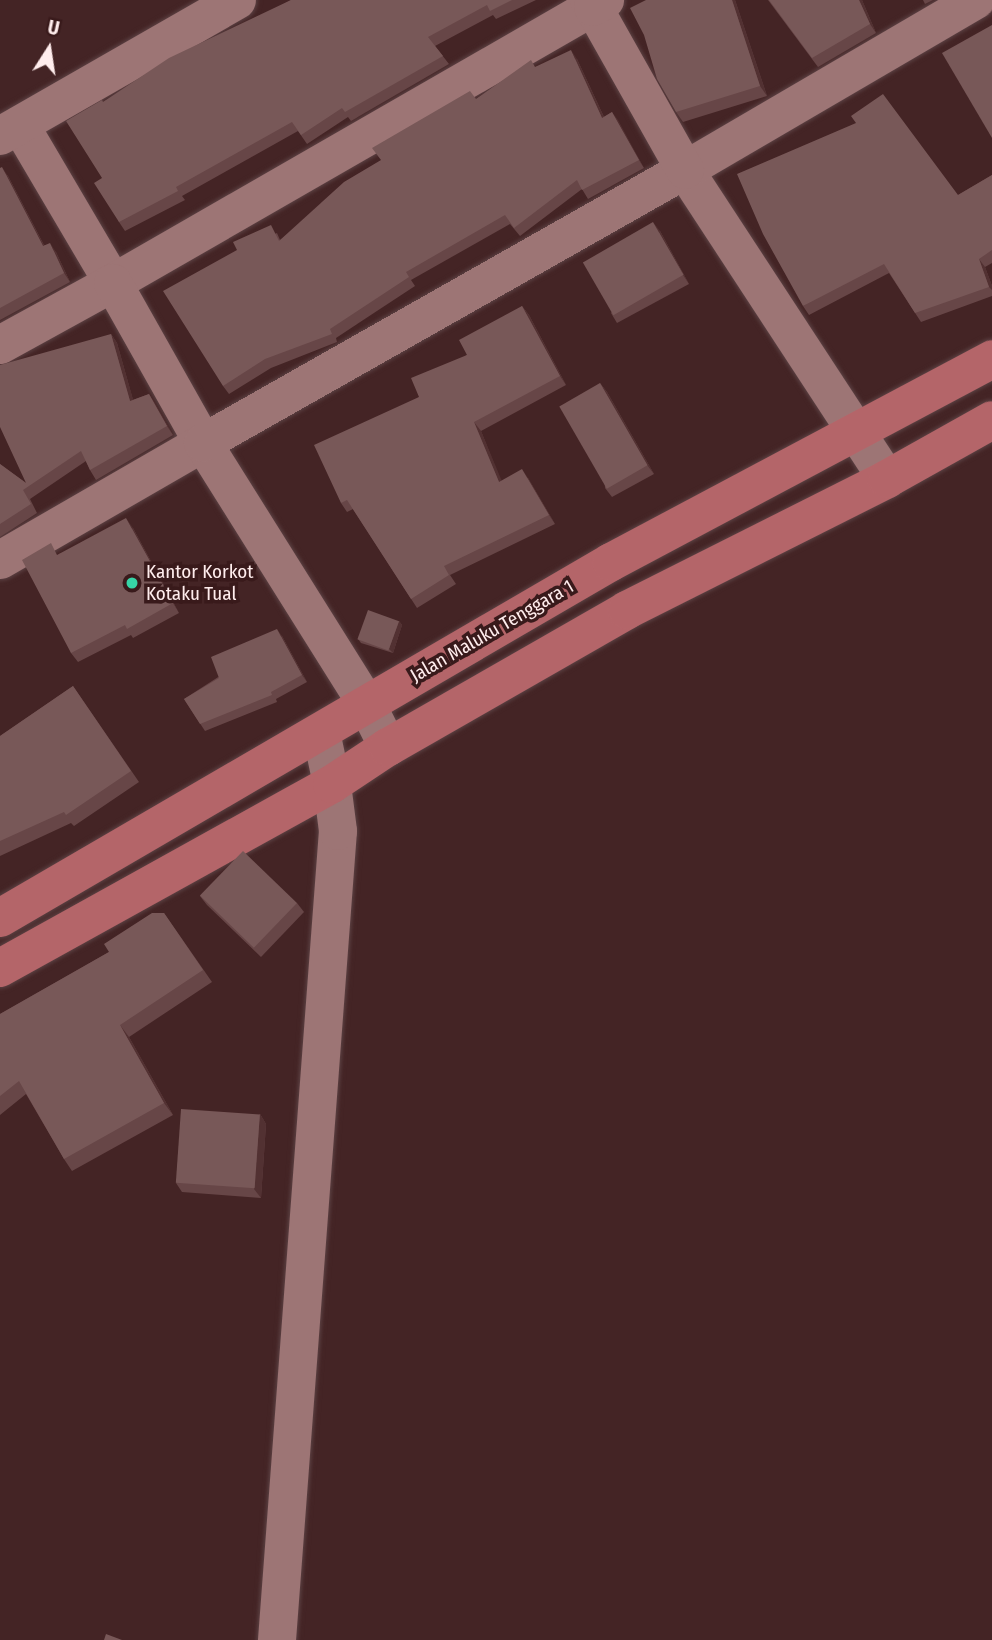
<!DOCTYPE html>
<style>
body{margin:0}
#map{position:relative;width:992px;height:1640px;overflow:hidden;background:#442425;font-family:"Fira Sans Condensed",sans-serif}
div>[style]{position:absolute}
.roads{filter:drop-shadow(0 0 2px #5c4244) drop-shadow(0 0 2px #5c4244)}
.minor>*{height:38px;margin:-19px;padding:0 19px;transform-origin:19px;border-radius:19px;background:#9d7575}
.major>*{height:38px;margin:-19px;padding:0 19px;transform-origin:19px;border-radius:19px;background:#b46569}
.wall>*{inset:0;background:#674647}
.shaded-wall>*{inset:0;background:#523132}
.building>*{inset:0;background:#785858;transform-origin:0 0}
.dots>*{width:19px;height:19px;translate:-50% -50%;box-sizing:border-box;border:4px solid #391a1b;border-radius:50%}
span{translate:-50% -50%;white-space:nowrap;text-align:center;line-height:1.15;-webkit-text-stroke:7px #391a1b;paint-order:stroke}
.poi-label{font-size:19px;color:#ffeded}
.left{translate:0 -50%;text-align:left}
.street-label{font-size:19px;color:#ffeded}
.north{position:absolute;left:14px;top:14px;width:70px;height:70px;-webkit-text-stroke:5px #391a1b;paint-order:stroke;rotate:12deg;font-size:19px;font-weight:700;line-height:28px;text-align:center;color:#ffeded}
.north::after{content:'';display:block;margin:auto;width:24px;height:32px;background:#ffeded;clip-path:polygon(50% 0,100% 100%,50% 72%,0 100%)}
</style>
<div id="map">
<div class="roads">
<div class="minor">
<div style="left:20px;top:125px;width:183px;rotate:59.5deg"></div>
<div style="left:113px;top:283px;width:554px;rotate:-29.9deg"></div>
<div style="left:593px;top:7px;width:8px;rotate:-120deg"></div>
<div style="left:0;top:136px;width:273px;rotate:-29.8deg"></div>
<div style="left:0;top:345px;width:129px;rotate:-28.8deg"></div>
<div style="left:113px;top:283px;width:184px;rotate:60.6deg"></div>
<div style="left:203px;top:443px;width:234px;rotate:150deg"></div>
<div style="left:887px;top:479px;width:369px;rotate:-123.2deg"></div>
<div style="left:685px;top:170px;width:337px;rotate:-30.3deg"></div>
<div style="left:388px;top:747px;width:49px;rotate:-116.6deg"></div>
<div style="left:366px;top:703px;width:307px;rotate:-122.1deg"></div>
<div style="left:203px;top:443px;width:554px;rotate:-29.53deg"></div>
<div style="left:685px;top:170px;width:187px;rotate:-119.4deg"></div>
<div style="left:593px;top:7px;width:14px;rotate:-30deg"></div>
<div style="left:277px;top:1640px;width:811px;rotate:-85.69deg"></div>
<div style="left:338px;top:831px;width:47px;rotate:-97.3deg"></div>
<div style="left:332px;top:784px;width:53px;rotate:-101.9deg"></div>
</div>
<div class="major">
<div style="left:0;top:918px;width:707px;rotate:-30.23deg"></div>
<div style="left:611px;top:562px;width:432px;rotate:-28deg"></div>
<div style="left:0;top:968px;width:380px;rotate:-29deg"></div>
<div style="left:332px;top:784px;width:67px;rotate:-33.5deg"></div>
<div style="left:388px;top:747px;width:275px;rotate:-29.8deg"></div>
<div style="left:627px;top:610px;width:291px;rotate:-26.7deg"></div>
<div style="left:887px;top:479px;width:120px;rotate:-29.3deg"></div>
</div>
</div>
<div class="wall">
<div style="clip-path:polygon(291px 0,536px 0,496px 19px,493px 15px,435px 46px,449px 64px,351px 121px,348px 117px,307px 144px,298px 131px,182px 196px,185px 200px,125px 231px,119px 222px,102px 178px,103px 102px)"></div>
<div style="clip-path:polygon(646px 0,735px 0,767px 96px,683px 122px,676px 112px)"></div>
<div style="clip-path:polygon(768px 0,862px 0,876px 33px,818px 67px)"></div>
<div style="clip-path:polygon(923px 0,933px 0,925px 4px)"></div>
<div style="clip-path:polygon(577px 59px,604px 117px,612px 112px,644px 168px,588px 199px,582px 189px,520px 236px,510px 224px,411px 280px,415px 286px,336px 338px,337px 342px,271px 368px,229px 394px,223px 386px,237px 250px,277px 233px,280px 240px,476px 99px,535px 67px)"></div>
<div style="clip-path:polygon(0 168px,8px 176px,44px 245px,56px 252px,70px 282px,0 320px)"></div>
<div style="clip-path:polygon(992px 175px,992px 263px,985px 267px,992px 286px,992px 296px,921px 322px,889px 273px,809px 315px,803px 306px,958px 195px)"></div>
<div style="clip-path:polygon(660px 231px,689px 284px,617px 323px,611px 313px)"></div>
<div style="clip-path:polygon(522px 306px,529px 315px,566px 385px,481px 431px,501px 481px,528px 478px,555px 524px,450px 575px,456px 584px,417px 608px,353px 509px,347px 512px,341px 503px,419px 397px)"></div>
<div style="clip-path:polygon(111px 334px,117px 343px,133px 400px,149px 394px,173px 435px,96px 480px,90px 470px,86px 461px,30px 499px,37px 513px,0 537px,0 464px,26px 483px)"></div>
<div style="clip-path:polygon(600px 383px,607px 392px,654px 474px,612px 497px,605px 488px)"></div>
<div style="clip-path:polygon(133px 528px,179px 613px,133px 638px,131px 635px,78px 662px,71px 653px,59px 554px)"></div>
<div style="clip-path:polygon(399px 621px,402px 625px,393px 653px,361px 643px,358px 639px)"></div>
<div style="clip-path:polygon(282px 636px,307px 682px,276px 699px,277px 702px,205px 731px,184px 699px)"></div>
<div style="clip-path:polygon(73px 686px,139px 782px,74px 826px,71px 823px,0 856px,0 736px)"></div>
<div style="clip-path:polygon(200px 896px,297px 903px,304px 912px,261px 957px,207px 905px)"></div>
<div style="clip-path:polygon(164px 913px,212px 982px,129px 1037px,173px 1115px,72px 1171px,64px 1159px,26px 1094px,0 1115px,0 1014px,109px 952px)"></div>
<div style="clip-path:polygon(260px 1114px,266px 1124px,261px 1198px,182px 1192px,176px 1183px)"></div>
</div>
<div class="shaded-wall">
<div style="clip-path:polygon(732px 0,735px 0,767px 96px,760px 86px)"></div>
<div style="clip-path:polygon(859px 0,862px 0,876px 33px,870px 24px)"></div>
<div style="clip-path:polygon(571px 50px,577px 59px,608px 126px,602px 118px)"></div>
<div style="clip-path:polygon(612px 112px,618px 120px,644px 168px,639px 160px)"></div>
<div style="clip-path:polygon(2px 167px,8px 176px,49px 255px,43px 246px)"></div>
<div style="clip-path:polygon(653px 222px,660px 231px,689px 284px,683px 275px)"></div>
<div style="clip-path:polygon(50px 243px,56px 252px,70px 282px,64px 273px)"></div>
<div style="clip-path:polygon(979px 259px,985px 267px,992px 286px,992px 290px,989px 287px)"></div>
<div style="clip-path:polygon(522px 306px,529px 315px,566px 385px,560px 376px)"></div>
<div style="clip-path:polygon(111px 334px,117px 343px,136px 410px,130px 401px)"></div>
<div style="clip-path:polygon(600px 383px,607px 392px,654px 474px,647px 465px)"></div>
<div style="clip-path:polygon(149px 394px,155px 403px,173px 435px,167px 426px)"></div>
<div style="clip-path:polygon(474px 422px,481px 431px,506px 491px,499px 482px)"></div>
<div style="clip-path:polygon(522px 469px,528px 478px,555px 524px,549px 515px)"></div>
<div style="clip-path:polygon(126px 518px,133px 528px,179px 613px,173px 603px)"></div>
<div style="clip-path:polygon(399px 621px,402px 625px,393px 653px,389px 649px)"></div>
<div style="clip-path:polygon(277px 629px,282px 636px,307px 682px,302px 675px)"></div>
<div style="clip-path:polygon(120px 1025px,129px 1037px,173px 1115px,164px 1103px)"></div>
<div style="clip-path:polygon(260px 1114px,266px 1124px,261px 1198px,254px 1189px)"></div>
</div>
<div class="building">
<div style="clip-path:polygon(291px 0,512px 0,490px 11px,487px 5px,428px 37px,443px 56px,345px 112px,342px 108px,301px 135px,292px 122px,176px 187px,178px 191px,119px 222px,94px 183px,102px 178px,66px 121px,102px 100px,103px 102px,169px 58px)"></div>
<div style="clip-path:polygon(646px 0,732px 0,760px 86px,676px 112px,657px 79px,644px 35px,630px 8px)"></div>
<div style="clip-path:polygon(769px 0,859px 0,870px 24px,812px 58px)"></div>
<div style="clip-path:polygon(992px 25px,992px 138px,942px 53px)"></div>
<div style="clip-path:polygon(571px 50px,602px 118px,612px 112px,639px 160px,582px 190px,577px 180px,514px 228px,505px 215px,406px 272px,409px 277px,330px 329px,332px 334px,265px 359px,223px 386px,163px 291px,237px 250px,233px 242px,271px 225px,279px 241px,344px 182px,381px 160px,372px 148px,470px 91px,476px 99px,531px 60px,535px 67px)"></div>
<div style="clip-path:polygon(883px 94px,958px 195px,992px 175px,992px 250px,979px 259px,989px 287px,915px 313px,884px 264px,803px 306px,763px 234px,737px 174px,856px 123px,851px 116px)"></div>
<div style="clip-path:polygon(2px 167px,43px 246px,50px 243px,64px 273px,0 308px,0 168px)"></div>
<div style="left:653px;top:222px;width:61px;height:81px;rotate:60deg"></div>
<div style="clip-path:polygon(522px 306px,560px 376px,474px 422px,499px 482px,522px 469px,549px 515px,444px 566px,449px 575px,411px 599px,347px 500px,341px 503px,314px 445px,419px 397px,411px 378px,467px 355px,459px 340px)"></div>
<div style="clip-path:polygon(111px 334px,130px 401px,149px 394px,167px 426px,90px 470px,81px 451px,23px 490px,31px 504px,0 524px,0 464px,26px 483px,0 427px,0 365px)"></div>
<div style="left:600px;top:383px;width:95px;height:47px;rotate:60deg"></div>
<div style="clip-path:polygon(126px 518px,173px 603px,127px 629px,125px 625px,71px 653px,22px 560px,51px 543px,57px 555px)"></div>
<div style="left:368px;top:610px;width:33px;height:31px;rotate:20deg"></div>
<div style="clip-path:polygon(277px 629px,302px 675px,271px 692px,272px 695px,200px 724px,184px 699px,219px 678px,211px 657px)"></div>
<div style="clip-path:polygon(73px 686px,131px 771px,66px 815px,64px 812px,0 841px,0 736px)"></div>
<div style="left:243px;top:851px;width:75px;height:62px;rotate:44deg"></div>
<div style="clip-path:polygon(152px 913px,164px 913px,203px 970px,120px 1025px,164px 1103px,64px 1159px,19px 1081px,0 1096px,0 1014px,109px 952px,104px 944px)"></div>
<div style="left:181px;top:1109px;width:79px;height:74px;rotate:4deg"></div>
<div style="clip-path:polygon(106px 1634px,122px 1640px,104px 1640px)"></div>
</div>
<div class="dots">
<div style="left:132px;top:583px;background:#37d4a6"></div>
</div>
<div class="poi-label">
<span class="left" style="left:146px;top:583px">Kantor Korkot<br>Kotaku Tual</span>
</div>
<div class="street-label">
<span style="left:492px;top:631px;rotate:-30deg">Jalan Maluku Tenggara 1</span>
</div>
<div class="north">U</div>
</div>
